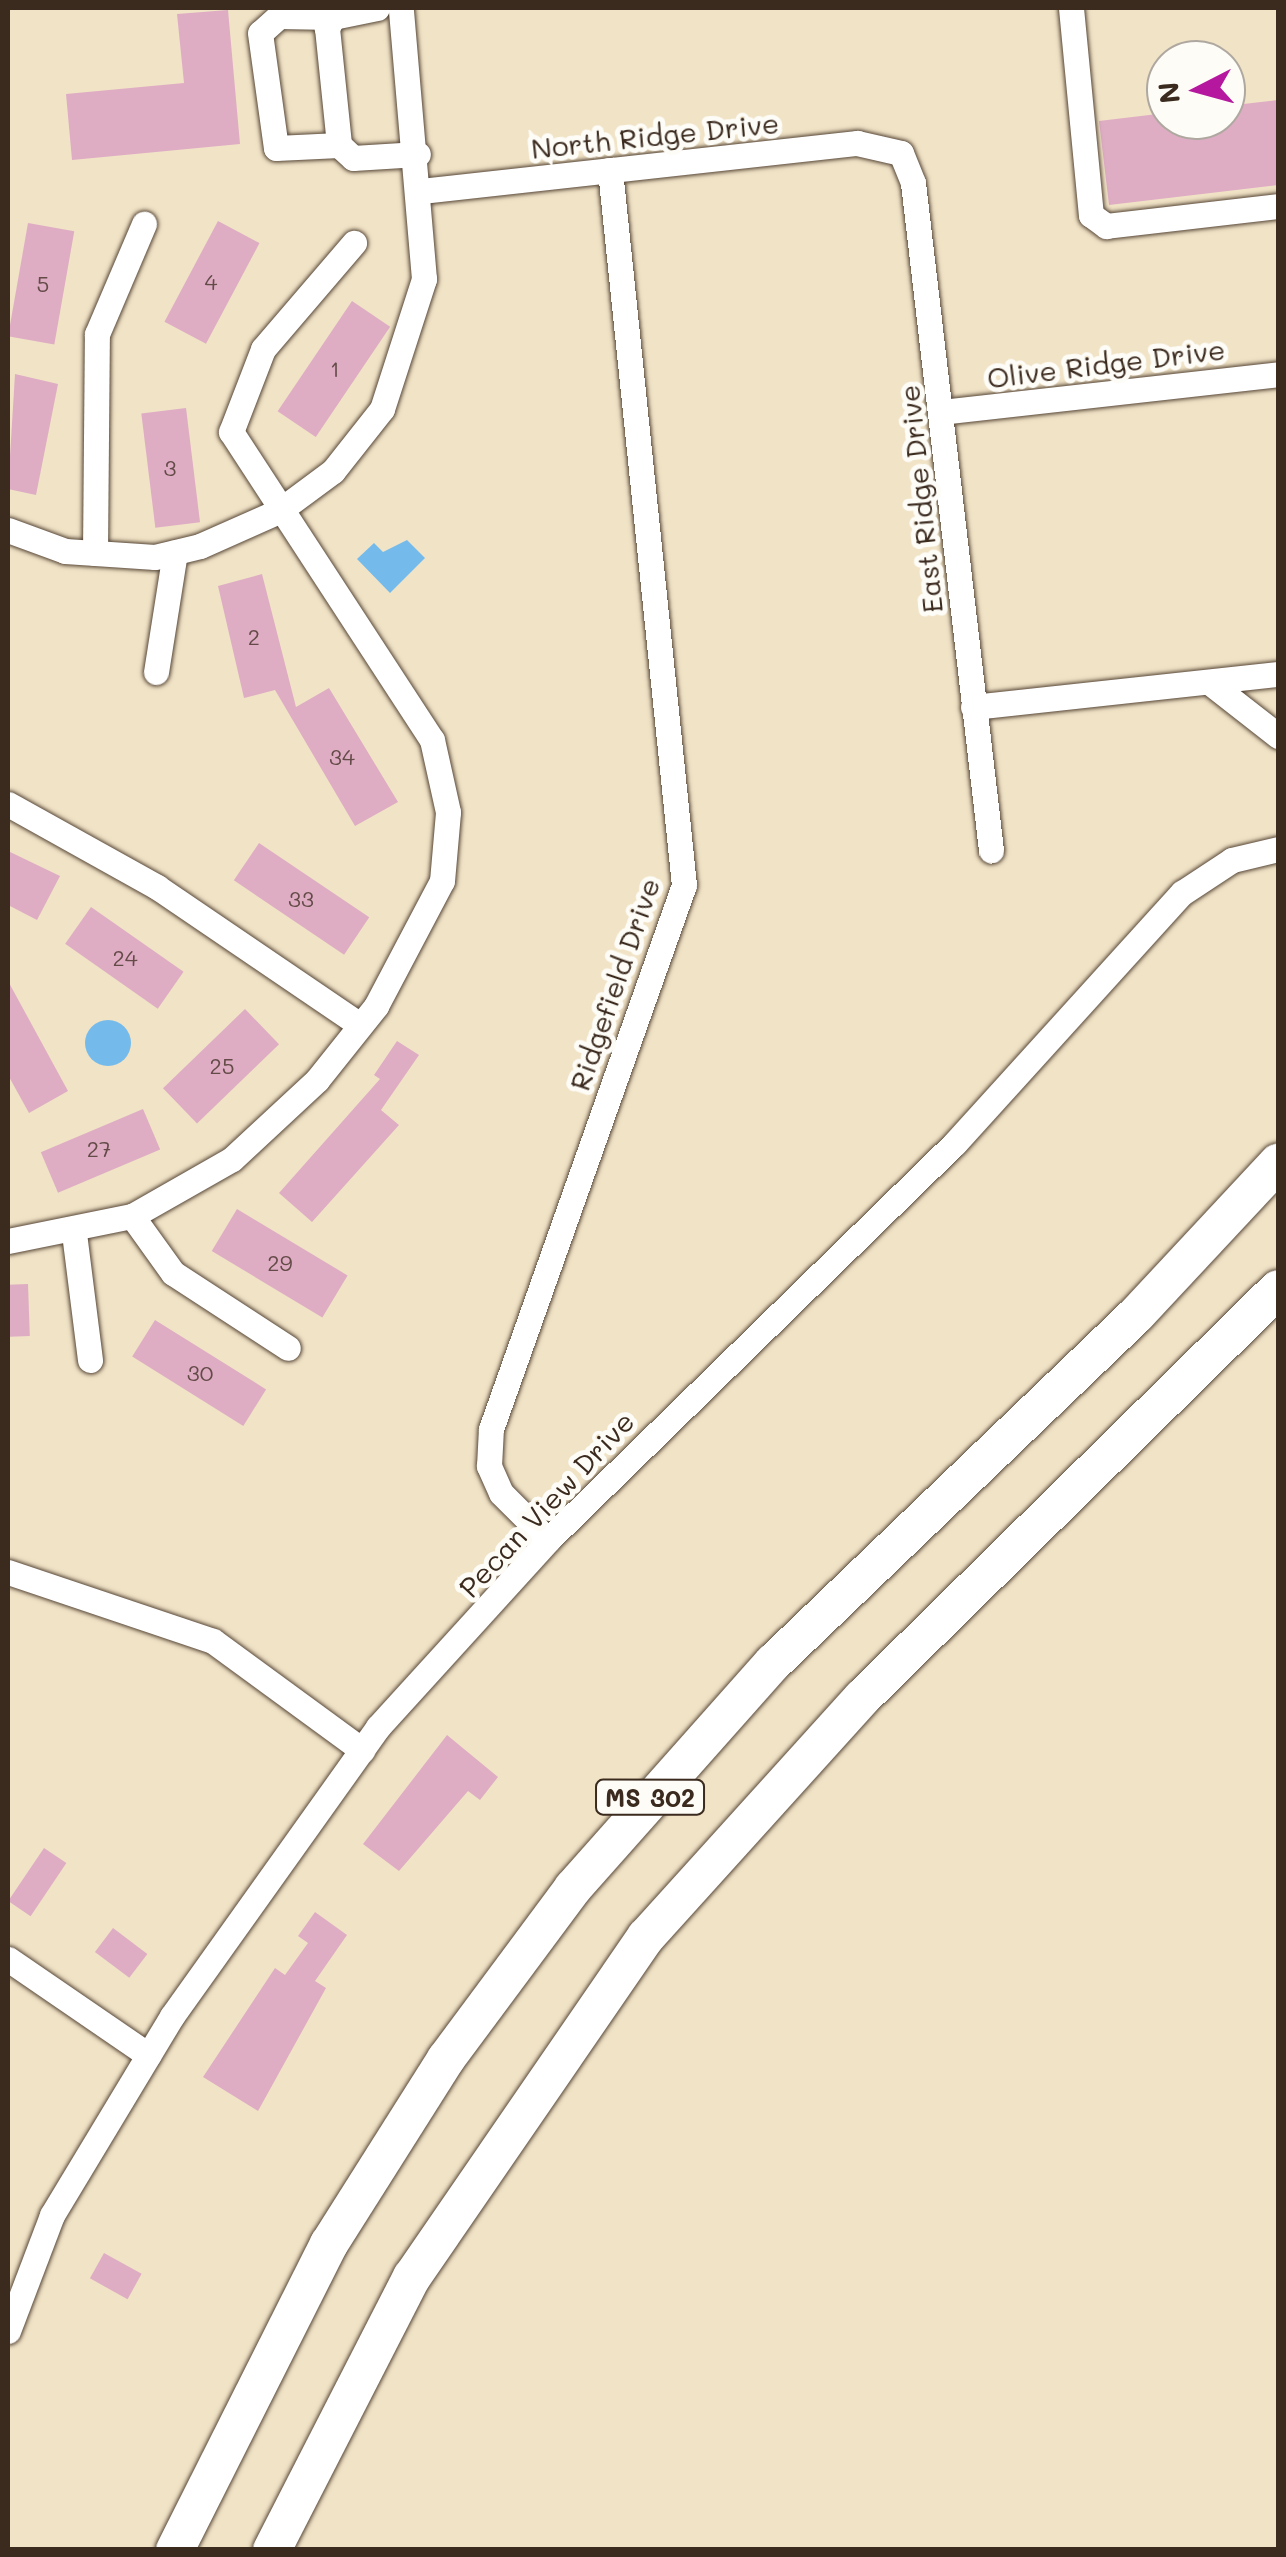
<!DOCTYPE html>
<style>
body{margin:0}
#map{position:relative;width:1286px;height:2557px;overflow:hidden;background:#f1e3c6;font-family:Mali,sans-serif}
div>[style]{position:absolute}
.water>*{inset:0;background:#74bbec}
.round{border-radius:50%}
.building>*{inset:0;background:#deadc4;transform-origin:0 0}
.roads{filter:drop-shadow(0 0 2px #564637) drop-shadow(0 0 2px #564637)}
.minor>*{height:25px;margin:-12.5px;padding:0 12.5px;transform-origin:12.5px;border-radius:12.5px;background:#fff}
.highway>*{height:38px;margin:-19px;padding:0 19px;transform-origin:19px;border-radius:19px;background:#fff}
span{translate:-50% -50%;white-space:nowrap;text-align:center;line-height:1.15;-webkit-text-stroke:10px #fdfcf7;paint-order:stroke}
.number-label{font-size:22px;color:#644b48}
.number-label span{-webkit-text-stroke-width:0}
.shield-label span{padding:2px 8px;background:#fdfcf7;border:2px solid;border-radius:8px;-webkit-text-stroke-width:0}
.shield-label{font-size:25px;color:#3b2a1e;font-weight:700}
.street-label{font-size:28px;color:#3b2a1e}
.frame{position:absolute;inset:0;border:10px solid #3b2a1e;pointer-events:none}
.north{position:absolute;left:1146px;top:40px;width:100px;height:100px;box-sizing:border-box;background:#fdfcf7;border:2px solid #afa8a0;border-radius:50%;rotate:264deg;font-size:28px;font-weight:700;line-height:40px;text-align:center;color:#3b2a1e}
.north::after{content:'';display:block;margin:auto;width:35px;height:45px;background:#b5179e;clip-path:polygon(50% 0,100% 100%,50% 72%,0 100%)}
</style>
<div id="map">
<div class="water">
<div style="clip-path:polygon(407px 540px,425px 558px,390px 593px,357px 559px,374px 543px,383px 552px)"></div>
<div class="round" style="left:85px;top:1020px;width:46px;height:46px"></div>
</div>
<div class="building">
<div style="clip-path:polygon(228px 10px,240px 144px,72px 160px,66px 94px,184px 83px,177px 14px)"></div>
<div style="clip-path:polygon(1278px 100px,1278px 185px,1109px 205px,1099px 121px,1166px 113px,1226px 120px,1226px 106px)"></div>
<div style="left:218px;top:221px;width:47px;height:114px;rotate:28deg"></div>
<div style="left:28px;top:223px;width:47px;height:115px;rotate:10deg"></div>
<div style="left:352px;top:301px;width:46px;height:133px;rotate:34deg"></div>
<div style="clip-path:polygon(15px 374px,58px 384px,36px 495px,8px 489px)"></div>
<div style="left:186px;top:408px;width:115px;height:45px;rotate:83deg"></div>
<div style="clip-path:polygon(262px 574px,296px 707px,329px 688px,398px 802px,355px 826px,275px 690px,244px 698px,218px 586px)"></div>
<div style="left:259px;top:843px;width:133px;height:45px;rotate:34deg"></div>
<div style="clip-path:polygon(8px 851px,60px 876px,37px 920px,8px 905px)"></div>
<div style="left:91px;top:907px;width:113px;height:45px;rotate:35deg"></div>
<div style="clip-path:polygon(8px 981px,68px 1091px,29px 1113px,8px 1075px)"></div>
<div style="left:245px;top:1009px;width:49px;height:114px;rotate:46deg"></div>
<div style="clip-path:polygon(397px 1041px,419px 1055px,381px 1110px,399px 1125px,312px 1222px,279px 1193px,380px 1079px,374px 1075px)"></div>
<div style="left:143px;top:1109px;width:44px;height:111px;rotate:67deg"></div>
<div style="left:237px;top:1209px;width:129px;height:49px;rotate:31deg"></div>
<div style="left:28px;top:1284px;width:52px;height:20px;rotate:88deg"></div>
<div style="left:155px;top:1320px;width:131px;height:43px;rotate:32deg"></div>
<div style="clip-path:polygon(447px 1735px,498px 1777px,480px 1800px,468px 1791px,399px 1871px,363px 1844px)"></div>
<div style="left:44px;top:1848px;width:27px;height:64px;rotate:34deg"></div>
<div style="clip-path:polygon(315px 1912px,347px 1935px,315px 1981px,326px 1988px,258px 2111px,203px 2077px,275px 1968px,285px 1975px,308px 1943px,298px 1936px)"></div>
<div style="left:113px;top:1928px;width:43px;height:30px;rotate:37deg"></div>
<div style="left:104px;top:2253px;width:43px;height:29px;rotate:29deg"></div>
</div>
<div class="roads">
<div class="minor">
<div style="left:377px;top:8px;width:45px;rotate:168.4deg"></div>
<div style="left:333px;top:17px;width:13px;rotate:119deg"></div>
<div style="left:327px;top:28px;width:118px;rotate:84.1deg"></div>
<div style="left:339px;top:145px;width:19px;rotate:43deg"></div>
<div style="left:353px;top:158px;width:65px;rotate:-3.5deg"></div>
<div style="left:1071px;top:8px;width:208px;rotate:84.5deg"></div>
<div style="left:1091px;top:215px;width:19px;rotate:36deg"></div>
<div style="left:1106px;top:226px;width:173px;rotate:-6.6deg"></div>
<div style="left:333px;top:17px;width:54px;rotate:-178.9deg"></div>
<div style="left:279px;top:16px;width:25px;rotate:138deg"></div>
<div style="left:260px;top:33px;width:116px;rotate:82.1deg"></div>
<div style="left:276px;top:148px;width:63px;rotate:-2.7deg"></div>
<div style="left:421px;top:191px;width:439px;rotate:-6.3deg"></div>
<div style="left:857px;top:143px;width:45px;rotate:12.8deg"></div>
<div style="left:901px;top:153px;width:32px;rotate:68deg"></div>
<div style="left:913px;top:183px;width:672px;rotate:83.33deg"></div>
<div style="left:941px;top:412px;width:339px;rotate:-6.4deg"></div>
<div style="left:8px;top:530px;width:61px;rotate:20.2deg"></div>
<div style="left:65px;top:551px;width:90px;rotate:3.8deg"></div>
<div style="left:155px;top:557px;width:46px;rotate:-13.7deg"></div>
<div style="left:200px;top:546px;width:86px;rotate:-23.9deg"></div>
<div style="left:279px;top:511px;width:67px;rotate:-36.5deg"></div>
<div style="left:333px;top:471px;width:79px;rotate:-51.7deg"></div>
<div style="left:382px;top:409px;width:137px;rotate:-72.1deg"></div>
<div style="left:424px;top:279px;width:272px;rotate:-94.9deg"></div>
<div style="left:95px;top:553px;width:219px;rotate:-89.5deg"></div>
<div style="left:97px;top:334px;width:120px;rotate:-66.9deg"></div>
<div style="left:156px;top:672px;width:121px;rotate:-81deg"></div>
<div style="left:1209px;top:682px;width:88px;rotate:38deg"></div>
<div style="left:973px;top:707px;width:307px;rotate:-6.2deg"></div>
<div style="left:8px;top:804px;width:171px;rotate:29.1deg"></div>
<div style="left:157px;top:887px;width:245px;rotate:34.2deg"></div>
<div style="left:132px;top:1216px;width:70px;rotate:54.3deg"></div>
<div style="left:173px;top:1273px;width:137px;rotate:33.1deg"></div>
<div style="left:74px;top:1233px;width:128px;rotate:82.8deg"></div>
<div style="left:8px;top:1241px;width:126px;rotate:-11.4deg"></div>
<div style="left:132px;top:1216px;width:115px;rotate:-29.7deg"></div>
<div style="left:232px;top:1159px;width:116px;rotate:-42.9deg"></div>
<div style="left:317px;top:1080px;width:95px;rotate:-51.4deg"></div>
<div style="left:376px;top:1006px;width:141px;rotate:-62.2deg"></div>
<div style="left:442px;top:881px;width:69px;rotate:-85deg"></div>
<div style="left:448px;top:812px;width:74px;rotate:-102.5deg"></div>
<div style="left:432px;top:740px;width:368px;rotate:-123.1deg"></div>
<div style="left:231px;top:432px;width:89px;rotate:-68.9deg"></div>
<div style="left:263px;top:349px;width:140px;rotate:-49.4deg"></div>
<div style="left:548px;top:1540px;width:66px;rotate:-135deg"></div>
<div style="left:501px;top:1493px;width:30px;rotate:-114deg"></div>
<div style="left:489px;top:1466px;width:37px;rotate:-87deg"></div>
<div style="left:491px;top:1429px;width:577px;rotate:-70.47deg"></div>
<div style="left:684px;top:885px;width:719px;rotate:-95.91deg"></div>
<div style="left:8px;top:1572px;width:216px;rotate:18.6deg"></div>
<div style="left:213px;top:1641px;width:185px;rotate:36.2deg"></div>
<div style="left:8px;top:1959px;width:170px;rotate:34.4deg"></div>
<div style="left:8px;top:2331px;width:124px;rotate:-69.2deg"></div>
<div style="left:52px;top:2215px;width:232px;rotate:-58.9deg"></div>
<div style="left:172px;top:2016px;width:355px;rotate:-54.5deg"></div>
<div style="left:378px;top:1727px;width:253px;rotate:-47.7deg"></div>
<div style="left:548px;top:1540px;width:569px;rotate:-44.29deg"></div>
<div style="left:955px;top:1143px;width:338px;rotate:-47.8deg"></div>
<div style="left:1182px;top:893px;width:60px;rotate:-33.4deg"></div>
<div style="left:1232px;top:860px;width:47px;rotate:-13.4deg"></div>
</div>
<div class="highway">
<div style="left:175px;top:2550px;width:343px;rotate:-63.3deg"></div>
<div style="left:329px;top:2244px;width:219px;rotate:-57.7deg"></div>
<div style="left:446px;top:2059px;width:213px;rotate:-53.4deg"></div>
<div style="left:573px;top:1888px;width:302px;rotate:-48.4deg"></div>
<div style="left:774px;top:1662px;width:503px;rotate:-43.79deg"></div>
<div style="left:1137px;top:1314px;width:207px;rotate:-47deg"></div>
<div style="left:272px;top:2550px;width:307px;rotate:-62.9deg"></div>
<div style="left:412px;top:2277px;width:413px;rotate:-55.5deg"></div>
<div style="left:646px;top:1937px;width:322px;rotate:-47.9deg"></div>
<div style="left:862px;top:1698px;width:583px;rotate:-44.51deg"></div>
</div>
</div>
<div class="number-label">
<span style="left:211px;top:282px">4</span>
<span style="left:43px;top:284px">5</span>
<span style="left:335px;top:369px">1</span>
<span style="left:170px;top:468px">3</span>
<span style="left:254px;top:637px">2</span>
<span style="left:342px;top:757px">34</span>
<span style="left:301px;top:899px">33</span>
<span style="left:125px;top:958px">24</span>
<span style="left:222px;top:1066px">25</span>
<span style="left:99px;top:1149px">27</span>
<span style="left:280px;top:1263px">29</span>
<span style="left:200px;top:1373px">30</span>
</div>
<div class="shield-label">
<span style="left:650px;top:1797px">MS 302</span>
</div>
<div class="street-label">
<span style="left:655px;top:135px;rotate:-6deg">North Ridge Drive</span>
<span style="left:1106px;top:363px;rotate:-7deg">Olive Ridge Drive</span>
<span style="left:920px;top:499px;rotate:-96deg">East Ridge Drive</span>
<span style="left:614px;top:984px;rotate:-71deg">Ridgefield Drive</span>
<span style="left:546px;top:1504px;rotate:-47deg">Pecan View Drive</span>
</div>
<div class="frame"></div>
<div class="north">N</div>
</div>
